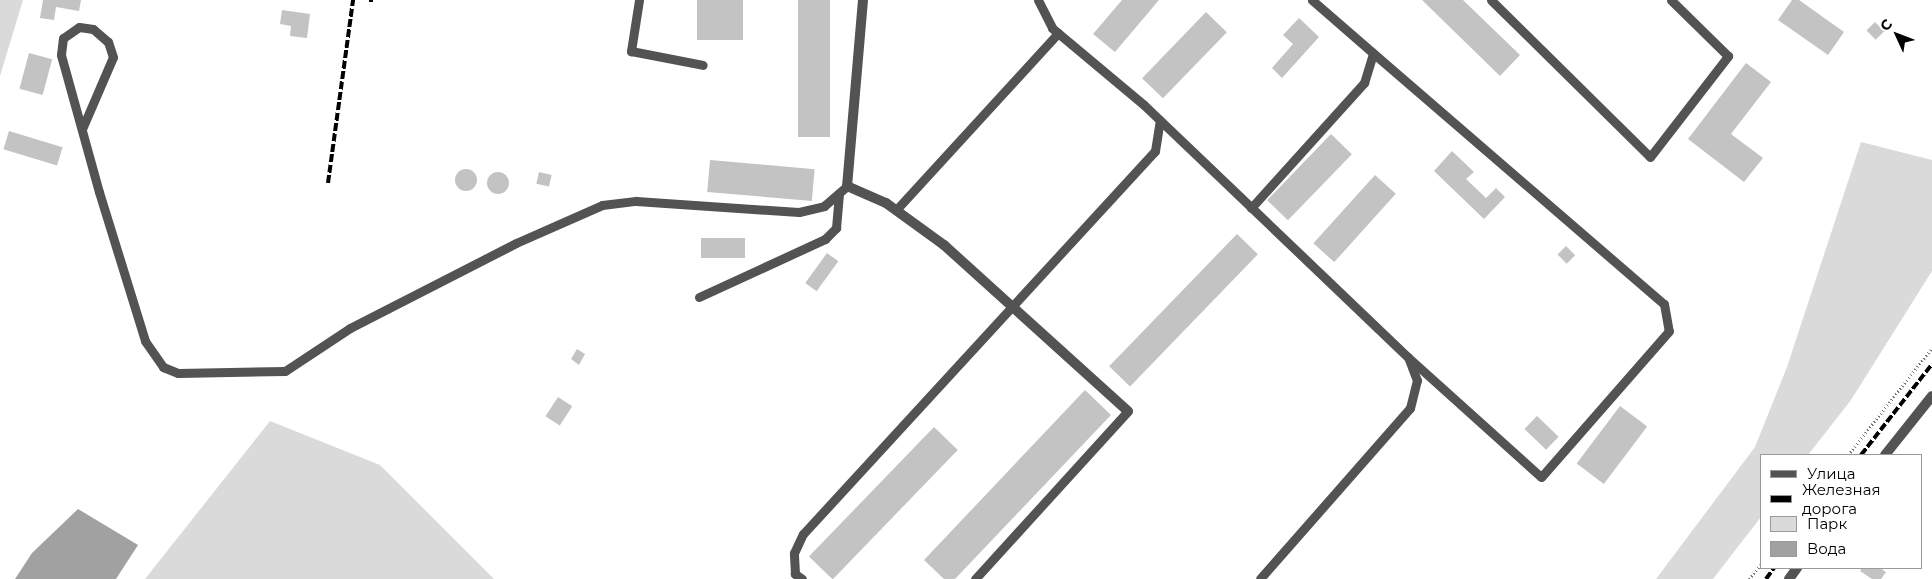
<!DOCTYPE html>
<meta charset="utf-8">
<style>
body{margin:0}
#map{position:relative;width:1932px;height:579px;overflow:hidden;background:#fff;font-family:Montserrat,sans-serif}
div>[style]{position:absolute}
.green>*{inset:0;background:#dadada}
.water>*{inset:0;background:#a1a1a1}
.building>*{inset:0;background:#c3c3c3;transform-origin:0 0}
.round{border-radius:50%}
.path>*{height:2.5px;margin-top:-1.25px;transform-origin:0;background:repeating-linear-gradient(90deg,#757575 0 1px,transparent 0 3.5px)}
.lane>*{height:9px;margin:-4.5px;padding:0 4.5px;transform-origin:4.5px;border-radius:4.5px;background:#535353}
.street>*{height:10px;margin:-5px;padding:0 5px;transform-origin:5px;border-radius:5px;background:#535353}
.rail>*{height:4px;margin-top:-2px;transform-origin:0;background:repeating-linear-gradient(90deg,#000 0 8px,transparent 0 10.5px)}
span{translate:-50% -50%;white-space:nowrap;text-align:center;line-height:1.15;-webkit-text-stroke:4.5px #fff;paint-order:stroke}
.legend{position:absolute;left:1760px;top:454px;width:162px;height:115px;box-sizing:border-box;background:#fff;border:1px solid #999;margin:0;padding:6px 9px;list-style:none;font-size:15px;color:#000}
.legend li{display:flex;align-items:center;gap:10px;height:25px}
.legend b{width:25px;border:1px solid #999}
.north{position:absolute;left:1872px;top:10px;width:50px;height:50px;-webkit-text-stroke:4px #fff;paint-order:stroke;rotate:313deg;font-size:14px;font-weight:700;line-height:20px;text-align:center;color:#000}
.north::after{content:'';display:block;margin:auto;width:18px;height:22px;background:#000;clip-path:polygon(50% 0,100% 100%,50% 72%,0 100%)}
</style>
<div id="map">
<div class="green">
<div style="clip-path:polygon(0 0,23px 0,0 76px)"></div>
<div style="clip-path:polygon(1861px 142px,1932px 160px,1932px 271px,1851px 400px,1808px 455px,1761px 455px,1761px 517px,1713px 579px,1656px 579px,1755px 447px,1787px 367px)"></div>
<div style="clip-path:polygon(270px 421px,380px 465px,494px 579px,145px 579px)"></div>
</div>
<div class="water">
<div style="clip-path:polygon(78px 509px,138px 545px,116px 579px,15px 579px,32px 553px)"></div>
</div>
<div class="building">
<div style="clip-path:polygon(43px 0,81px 0,79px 11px,56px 7px,54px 20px,40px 18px)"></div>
<div style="left:697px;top:0;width:46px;height:40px"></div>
<div style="left:798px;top:0;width:32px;height:137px"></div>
<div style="clip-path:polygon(1122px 0,1159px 0,1115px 52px,1093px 34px)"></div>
<div style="clip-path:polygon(1422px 0,1463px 0,1520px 55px,1500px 76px)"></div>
<div style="clip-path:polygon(1792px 0,1799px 0,1844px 32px,1828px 55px,1778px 20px)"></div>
<div style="clip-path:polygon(282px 10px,310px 14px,307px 38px,290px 36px,291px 26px,280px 24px)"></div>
<div style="left:1206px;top:12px;width:29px;height:92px;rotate:44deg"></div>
<div style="clip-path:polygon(1299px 18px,1319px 37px,1282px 78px,1272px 68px,1293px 44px,1283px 35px)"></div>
<div style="left:1875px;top:22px;width:13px;height:12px;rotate:45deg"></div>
<div style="left:29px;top:53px;width:24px;height:37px;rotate:15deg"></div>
<div style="clip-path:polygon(1746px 63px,1771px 82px,1731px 134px,1763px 158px,1744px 182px,1688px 139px)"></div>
<div style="left:9px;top:131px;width:56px;height:19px;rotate:17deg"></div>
<div style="left:1331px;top:134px;width:29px;height:92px;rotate:44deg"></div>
<div style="clip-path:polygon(1452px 151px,1474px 172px,1466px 179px,1486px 198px,1496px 188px,1505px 197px,1484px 219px,1434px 171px)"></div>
<div style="left:710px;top:160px;width:105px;height:32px;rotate:5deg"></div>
<div class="round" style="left:455px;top:169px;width:22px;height:22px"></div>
<div style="left:539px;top:172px;width:13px;height:12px;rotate:13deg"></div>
<div class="round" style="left:487px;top:172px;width:22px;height:22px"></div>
<div style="left:1375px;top:175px;width:28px;height:92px;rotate:42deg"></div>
<div style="left:1237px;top:234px;width:29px;height:184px;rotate:44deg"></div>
<div style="left:701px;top:238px;width:44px;height:20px"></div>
<div style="left:1566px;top:246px;width:13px;height:12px;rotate:45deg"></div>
<div style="left:827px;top:253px;width:14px;height:37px;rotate:36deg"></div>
<div style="clip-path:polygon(577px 349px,585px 354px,579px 365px,571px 359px)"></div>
<div style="clip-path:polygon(1085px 390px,1111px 415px,955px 579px,944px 579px,924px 560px)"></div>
<div style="left:558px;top:397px;width:17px;height:23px;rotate:33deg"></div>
<div style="left:1620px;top:406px;width:34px;height:72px;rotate:37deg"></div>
<div style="left:1537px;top:416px;width:30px;height:18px;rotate:44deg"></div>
<div style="left:934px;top:427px;width:33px;height:180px;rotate:44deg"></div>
<div style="clip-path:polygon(1862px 568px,1880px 568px,1886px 572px,1881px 579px,1872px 579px,1860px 571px)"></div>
</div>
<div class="path">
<div style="left:1848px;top:455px;width:136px;rotate:-51.9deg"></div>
<div style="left:1749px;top:579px;width:19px;rotate:-51deg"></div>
</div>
<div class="lane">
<div style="left:639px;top:0;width:52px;rotate:98.9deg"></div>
<div style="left:631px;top:51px;width:73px;rotate:11deg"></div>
<div style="left:1038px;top:0;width:31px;rotate:63deg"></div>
<div style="left:1052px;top:28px;width:120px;rotate:39.9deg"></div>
<div style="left:1144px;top:105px;width:365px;rotate:43.7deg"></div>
<div style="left:1408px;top:357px;width:25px;rotate:69deg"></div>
<div style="left:1417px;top:380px;width:29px;rotate:104deg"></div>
<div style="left:1410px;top:408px;width:227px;rotate:131.3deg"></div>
<div style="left:1491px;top:0;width:223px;rotate:44.6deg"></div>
<div style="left:1650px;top:157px;width:128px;rotate:-52.3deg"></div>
<div style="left:1728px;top:56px;width:80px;rotate:-135.5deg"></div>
<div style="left:1373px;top:53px;width:384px;rotate:40.8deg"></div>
<div style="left:1664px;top:304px;width:27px;rotate:80deg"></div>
<div style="left:1669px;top:331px;width:194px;rotate:131.2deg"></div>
<div style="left:1541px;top:477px;width:176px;rotate:-138deg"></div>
<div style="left:82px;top:129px;width:78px;rotate:-66.7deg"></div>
<div style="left:113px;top:57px;width:16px;rotate:-108deg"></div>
<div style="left:108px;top:42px;width:20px;rotate:-139deg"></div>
<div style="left:93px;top:29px;width:14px;rotate:-172deg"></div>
<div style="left:79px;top:27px;width:19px;rotate:145deg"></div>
<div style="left:63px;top:38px;width:17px;rotate:97deg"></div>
<div style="left:61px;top:55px;width:142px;rotate:74.5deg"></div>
<div style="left:99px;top:192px;width:156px;rotate:72.8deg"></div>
<div style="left:145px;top:341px;width:32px;rotate:55deg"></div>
<div style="left:163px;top:367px;width:16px;rotate:22deg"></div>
<div style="left:178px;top:373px;width:107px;rotate:-1.1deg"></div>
<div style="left:285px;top:371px;width:78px;rotate:-33.5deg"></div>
<div style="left:350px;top:328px;width:186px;rotate:-27.1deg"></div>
<div style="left:516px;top:243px;width:94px;rotate:-23.8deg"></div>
<div style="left:602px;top:205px;width:34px;rotate:-7deg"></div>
<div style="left:636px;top:201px;width:163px;rotate:3.9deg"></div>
<div style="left:799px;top:212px;width:26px;rotate:-13deg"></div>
<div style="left:824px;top:206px;width:30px;rotate:-41deg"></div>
<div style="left:1251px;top:208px;width:169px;rotate:-47.9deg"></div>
<div style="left:1364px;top:83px;width:31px;rotate:-73deg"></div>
<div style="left:1373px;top:53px;width:81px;rotate:-139deg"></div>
<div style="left:896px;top:210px;width:240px;rotate:-47.5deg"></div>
<div style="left:699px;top:297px;width:139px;rotate:-24.7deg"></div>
<div style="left:825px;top:239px;width:16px;rotate:-45deg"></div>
<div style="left:836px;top:228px;width:35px;rotate:-85deg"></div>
<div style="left:802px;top:579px;width:9px;rotate:-144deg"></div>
<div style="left:795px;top:574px;width:21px;rotate:-93deg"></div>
<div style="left:794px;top:553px;width:21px;rotate:-65deg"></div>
<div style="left:803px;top:534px;width:520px;rotate:-47.42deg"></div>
<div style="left:1155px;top:151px;width:30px;rotate:-81deg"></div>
<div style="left:975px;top:579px;width:227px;rotate:-47.7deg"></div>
</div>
<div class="street">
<div style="left:863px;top:0;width:187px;rotate:94.9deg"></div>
<div style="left:847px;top:186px;width:43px;rotate:23.6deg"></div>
<div style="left:886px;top:203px;width:72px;rotate:35.9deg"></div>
<div style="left:944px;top:245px;width:248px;rotate:42.1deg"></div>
<div style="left:1885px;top:455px;width:75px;rotate:-51.5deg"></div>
<div style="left:1789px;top:579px;width:14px;rotate:-54deg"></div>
</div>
<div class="rail">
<div style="left:371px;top:2px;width:2px;rotate:-90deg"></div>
<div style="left:328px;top:183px;width:185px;rotate:-82.2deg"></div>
<div style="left:1861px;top:455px;width:115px;rotate:-52deg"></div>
<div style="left:1766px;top:579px;width:14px;rotate:-54deg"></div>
</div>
<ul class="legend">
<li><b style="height:6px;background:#535353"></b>Улица</li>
<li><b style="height:6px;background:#000"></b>Железная дорога</li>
<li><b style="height:14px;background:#dadada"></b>Парк</li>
<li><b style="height:14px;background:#a1a1a1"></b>Вода</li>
</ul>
<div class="north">С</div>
</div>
